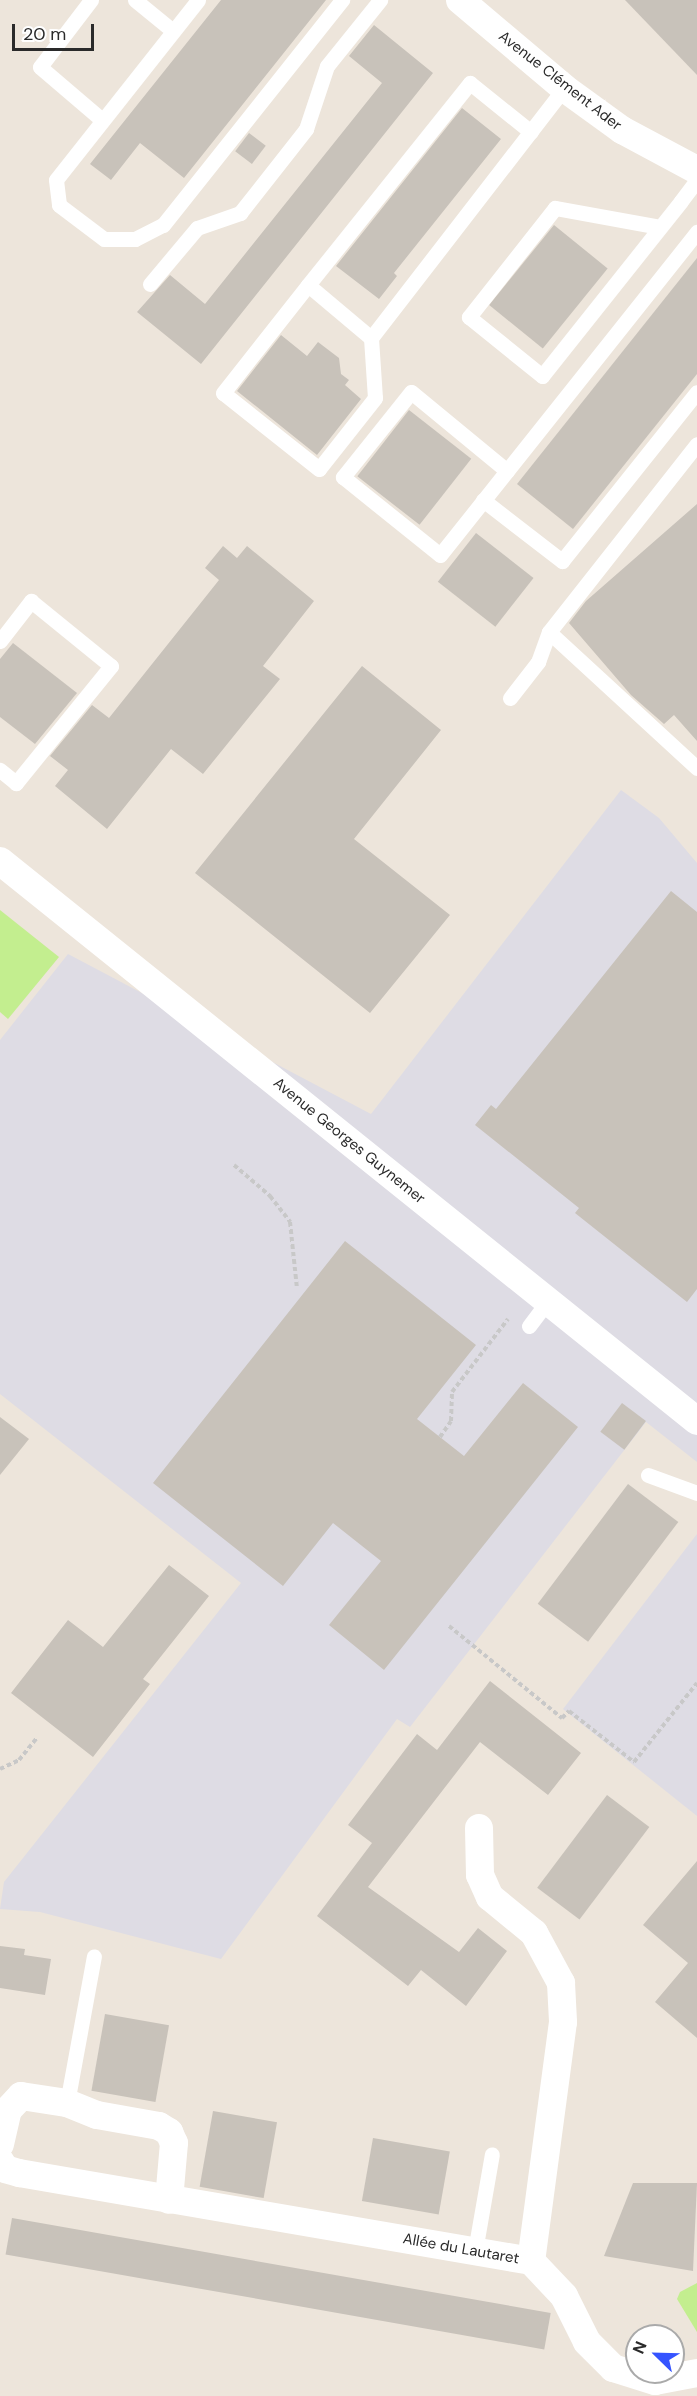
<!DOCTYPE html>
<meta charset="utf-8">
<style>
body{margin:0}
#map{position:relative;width:697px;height:2396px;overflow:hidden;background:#ede5db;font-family:"DM Sans",sans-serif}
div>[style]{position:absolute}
.industrial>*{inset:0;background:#dedce4}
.pitch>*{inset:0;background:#c3ee8f}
.building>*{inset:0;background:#c8c2ba;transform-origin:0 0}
.path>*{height:4px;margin-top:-2px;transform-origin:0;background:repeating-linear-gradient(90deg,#c8c8c8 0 4.5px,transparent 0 7.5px)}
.service>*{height:15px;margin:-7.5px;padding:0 7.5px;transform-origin:7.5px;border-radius:7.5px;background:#fff}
.minor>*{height:28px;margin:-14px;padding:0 14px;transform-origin:14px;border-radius:14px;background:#fff}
span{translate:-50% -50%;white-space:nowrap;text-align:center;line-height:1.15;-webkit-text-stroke:6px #fff;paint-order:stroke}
.street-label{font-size:15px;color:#2a2a2a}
.north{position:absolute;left:625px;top:2324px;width:60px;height:60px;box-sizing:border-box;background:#fff;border:2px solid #aaa;border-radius:50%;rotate:293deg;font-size:16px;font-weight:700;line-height:24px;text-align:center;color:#2a2a2a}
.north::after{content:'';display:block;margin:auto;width:21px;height:27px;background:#3554ff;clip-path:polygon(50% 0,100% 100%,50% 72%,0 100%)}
.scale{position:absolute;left:12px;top:24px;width:82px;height:27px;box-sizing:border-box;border:3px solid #2a2a2a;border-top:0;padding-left:8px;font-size:18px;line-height:21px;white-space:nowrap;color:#2a2a2a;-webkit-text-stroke:4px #fff;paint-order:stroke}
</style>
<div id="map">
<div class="industrial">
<div style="clip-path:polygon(621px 790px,659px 818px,697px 863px,697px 1462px,646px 1422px,410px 1727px,397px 1719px,221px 1959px,40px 1912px,0 1909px,4px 1882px,241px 1583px,0 1394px,0 1040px,68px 954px,371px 1114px)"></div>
<div style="clip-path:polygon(697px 1534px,697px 1816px,563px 1709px)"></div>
</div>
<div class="pitch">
<div style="clip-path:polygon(0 910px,59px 957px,8px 1019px,0 1012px)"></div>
<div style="clip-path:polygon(697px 2283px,697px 2332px,677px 2299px,680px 2292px)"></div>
</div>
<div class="building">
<div style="clip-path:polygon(221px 0,326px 0,184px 178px,140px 143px,111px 180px,90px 164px)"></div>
<div style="clip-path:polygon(625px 0,697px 0,697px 75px)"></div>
<div style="clip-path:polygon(374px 25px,433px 73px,201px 364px,137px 312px,170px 275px,205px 304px,382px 83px,349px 56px)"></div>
<div style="clip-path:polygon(462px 108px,501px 139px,394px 273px,397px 276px,379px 299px,336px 266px)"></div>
<div style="left:249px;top:133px;width:21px;height:23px;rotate:37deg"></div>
<div style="left:554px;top:225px;width:69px;height:103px;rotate:39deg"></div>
<div style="clip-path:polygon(697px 258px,697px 374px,573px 529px,517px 484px)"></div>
<div style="clip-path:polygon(281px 335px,307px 356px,318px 342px,339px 358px,341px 374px,349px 380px,345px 385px,361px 399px,317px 455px,237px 391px)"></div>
<div style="left:409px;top:410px;width:79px;height:84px;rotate:38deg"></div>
<div style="clip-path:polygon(697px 504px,697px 741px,674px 715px,664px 724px,631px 695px,569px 623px,586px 601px)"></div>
<div style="left:476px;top:533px;width:73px;height:62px;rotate:38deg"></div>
<div style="clip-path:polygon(223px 546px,237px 558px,247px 546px,314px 601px,263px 666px,280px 679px,203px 774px,171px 749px,107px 829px,55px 786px,68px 770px,50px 756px,92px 705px,109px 718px,219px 580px,205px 568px)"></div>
<div style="clip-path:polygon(13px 643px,77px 693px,35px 744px,0 717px,0 659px)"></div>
<div style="clip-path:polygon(362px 666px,441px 730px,354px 839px,450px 915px,370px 1013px,195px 873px)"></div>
<div style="clip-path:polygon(671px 891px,697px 912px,697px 1289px,687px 1302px,575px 1213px,579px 1208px,475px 1125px,491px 1105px,496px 1109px)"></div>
<div style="clip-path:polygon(345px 1241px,476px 1345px,417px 1419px,464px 1456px,523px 1383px,578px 1427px,384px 1670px,329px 1625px,381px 1561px,333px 1523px,283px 1586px,153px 1483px)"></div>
<div style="left:622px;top:1403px;width:30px;height:36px;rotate:37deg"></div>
<div style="clip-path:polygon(0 1417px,29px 1439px,0 1475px)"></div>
<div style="left:628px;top:1484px;width:63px;height:150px;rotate:37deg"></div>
<div style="clip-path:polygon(169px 1565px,209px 1596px,143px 1679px,150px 1684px,93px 1757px,11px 1693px,68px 1620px,103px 1647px)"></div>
<div style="clip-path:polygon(490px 1681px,581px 1753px,548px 1795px,480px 1742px,368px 1887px,459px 1952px,478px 1928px,507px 1951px,466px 2006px,421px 1970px,408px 1986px,317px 1916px,372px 1843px,348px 1825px,417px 1734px,437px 1750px)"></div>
<div style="left:607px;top:1795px;width:53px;height:116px;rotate:37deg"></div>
<div style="clip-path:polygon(697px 1861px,697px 2038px,655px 2002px,688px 1963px,643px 1925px)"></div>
<div style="clip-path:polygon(0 1946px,25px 1949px,24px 1955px,51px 1959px,45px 1995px,0 1988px)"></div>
<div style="left:105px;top:2014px;width:65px;height:78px;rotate:10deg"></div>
<div style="left:213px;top:2111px;width:65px;height:77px;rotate:10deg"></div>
<div style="left:373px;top:2138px;width:78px;height:64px;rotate:10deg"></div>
<div style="clip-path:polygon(633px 2183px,697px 2183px,693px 2271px,604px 2256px)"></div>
<div style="left:12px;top:2218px;width:547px;height:37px;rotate:10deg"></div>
</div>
<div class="path">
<div style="left:234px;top:1165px;width:48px;rotate:40.7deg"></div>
<div style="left:270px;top:1196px;width:33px;rotate:52deg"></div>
<div style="left:290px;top:1222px;width:67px;rotate:84deg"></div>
<div style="left:440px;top:1437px;width:19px;rotate:-55deg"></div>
<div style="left:451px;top:1421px;width:29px;rotate:-88deg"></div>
<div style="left:452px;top:1392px;width:92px;rotate:-52.5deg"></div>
<div style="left:449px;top:1626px;width:146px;rotate:39.2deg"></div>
<div style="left:562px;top:1718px;width:10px;rotate:-45deg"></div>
<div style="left:569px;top:1711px;width:83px;rotate:38.1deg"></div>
<div style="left:634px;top:1762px;width:101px;rotate:-51.4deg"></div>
<div style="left:0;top:1769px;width:21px;rotate:-25deg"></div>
<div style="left:19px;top:1760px;width:28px;rotate:-51deg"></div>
</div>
<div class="service">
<div style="left:91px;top:0;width:84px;rotate:127.3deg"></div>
<div style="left:40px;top:67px;width:82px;rotate:40.5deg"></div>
<div style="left:135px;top:0;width:49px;rotate:39.2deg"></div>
<div style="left:198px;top:0;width:229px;rotate:128.3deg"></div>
<div style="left:56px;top:180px;width:25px;rotate:83deg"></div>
<div style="left:59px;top:205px;width:56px;rotate:37.1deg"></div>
<div style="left:104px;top:239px;width:31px"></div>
<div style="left:135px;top:239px;width:31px;rotate:-27deg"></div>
<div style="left:163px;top:225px;width:288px;rotate:-51.5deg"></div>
<div style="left:660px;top:227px;width:107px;rotate:-169.7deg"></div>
<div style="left:555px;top:208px;width:139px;rotate:128.3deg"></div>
<div style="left:469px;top:317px;width:94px;rotate:38.9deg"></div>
<div style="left:542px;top:376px;width:223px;rotate:-51.5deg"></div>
<div style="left:681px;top:201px;width:26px;rotate:-53deg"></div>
<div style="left:150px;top:284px;width:73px;rotate:-50deg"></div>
<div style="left:197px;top:228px;width:46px;rotate:-19.2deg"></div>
<div style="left:240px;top:213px;width:107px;rotate:-51.8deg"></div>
<div style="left:306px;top:129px;width:66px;rotate:-71.6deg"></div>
<div style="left:327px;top:66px;width:85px;rotate:-51.2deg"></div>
<div style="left:308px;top:285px;width:259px;rotate:-51.3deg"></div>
<div style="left:470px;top:83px;width:78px;rotate:38.8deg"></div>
<div style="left:371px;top:338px;width:60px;rotate:86.2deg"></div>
<div style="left:375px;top:398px;width:90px;rotate:128.3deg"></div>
<div style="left:319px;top:469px;width:122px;rotate:-141.6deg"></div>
<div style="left:223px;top:393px;width:137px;rotate:-51.8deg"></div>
<div style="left:308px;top:285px;width:82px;rotate:40.1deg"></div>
<div style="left:371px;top:338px;width:316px;rotate:-52.3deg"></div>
<div style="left:507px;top:471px;width:124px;rotate:-140.5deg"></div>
<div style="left:411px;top:392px;width:109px;rotate:128.7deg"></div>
<div style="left:343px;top:477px;width:124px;rotate:38.8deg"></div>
<div style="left:440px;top:555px;width:413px;rotate:-51.5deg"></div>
<div style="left:483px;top:500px;width:100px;rotate:37.7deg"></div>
<div style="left:562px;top:561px;width:216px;rotate:-51.4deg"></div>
<div style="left:549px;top:632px;width:201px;rotate:42.6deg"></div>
<div style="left:0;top:641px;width:51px;rotate:-52.2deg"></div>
<div style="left:31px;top:601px;width:103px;rotate:39.1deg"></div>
<div style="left:111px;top:666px;width:151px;rotate:129.1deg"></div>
<div style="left:16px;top:783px;width:21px;rotate:-141deg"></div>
<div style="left:510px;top:698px;width:46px;rotate:-52.1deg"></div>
<div style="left:538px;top:662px;width:32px;rotate:-70deg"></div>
<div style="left:549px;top:632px;width:239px;rotate:-51.8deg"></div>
<div style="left:529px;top:1326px;width:31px;rotate:-53deg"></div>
<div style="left:648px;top:1475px;width:52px;rotate:20.2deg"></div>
<div style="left:67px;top:2103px;width:149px;rotate:-79.6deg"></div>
<div style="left:475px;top:2251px;width:98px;rotate:-80.1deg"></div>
</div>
<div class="minor">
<div style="left:460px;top:0;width:136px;rotate:40.2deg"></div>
<div style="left:564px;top:88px;width:72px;rotate:35.9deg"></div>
<div style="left:622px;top:130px;width:85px;rotate:28.1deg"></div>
<div style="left:0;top:861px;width:894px;rotate:38.78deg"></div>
<div style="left:479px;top:1828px;width:47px;rotate:88.8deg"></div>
<div style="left:480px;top:1875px;width:24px;rotate:66deg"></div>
<div style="left:490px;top:1897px;width:57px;rotate:39.3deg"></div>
<div style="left:534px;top:1933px;width:57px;rotate:61.6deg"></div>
<div style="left:561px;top:1983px;width:39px;rotate:87deg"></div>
<div style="left:563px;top:2022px;width:241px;rotate:97.6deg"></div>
<div style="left:0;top:2144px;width:35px;rotate:-77deg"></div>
<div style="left:8px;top:2110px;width:19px;rotate:-47deg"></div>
<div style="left:21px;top:2096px;width:47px;rotate:8.7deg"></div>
<div style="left:67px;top:2103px;width:32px;rotate:22deg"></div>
<div style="left:97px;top:2115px;width:63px;rotate:10.1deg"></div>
<div style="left:159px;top:2126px;width:12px;rotate:31deg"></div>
<div style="left:169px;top:2132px;width:12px;rotate:66deg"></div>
<div style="left:174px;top:2143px;width:57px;rotate:95deg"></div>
<div style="left:0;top:2161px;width:9px;rotate:58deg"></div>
<div style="left:5px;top:2169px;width:15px;rotate:16deg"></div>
<div style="left:19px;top:2173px;width:520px;rotate:9.75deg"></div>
<div style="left:531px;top:2261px;width:48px;rotate:46.7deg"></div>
<div style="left:564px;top:2296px;width:51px;rotate:63.4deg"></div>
<div style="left:587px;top:2342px;width:37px;rotate:45deg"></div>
<div style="left:613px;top:2368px;width:44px;rotate:17.2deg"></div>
<div style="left:655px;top:2381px;width:43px;rotate:-10.8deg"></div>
</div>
<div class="street-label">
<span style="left:560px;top:81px;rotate:38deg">Avenue Clément Ader</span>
<span style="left:349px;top:1141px;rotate:39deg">Avenue Georges Guynemer</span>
<span style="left:461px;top:2249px;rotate:10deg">Allée du Lautaret</span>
</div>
<div class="north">N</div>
<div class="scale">20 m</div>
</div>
